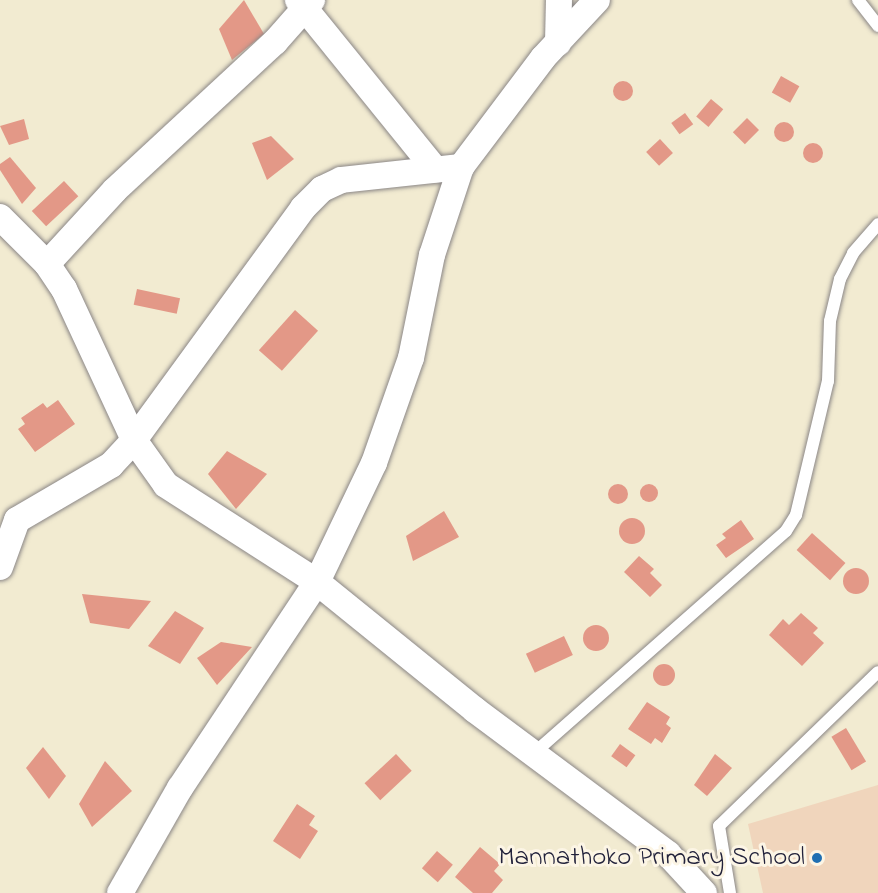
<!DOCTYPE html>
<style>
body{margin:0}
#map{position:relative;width:878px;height:893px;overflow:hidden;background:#f2ebd1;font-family:"Indie Flower",sans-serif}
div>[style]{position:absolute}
.built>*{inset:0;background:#f0d5bc}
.building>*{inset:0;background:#e39887;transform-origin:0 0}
.round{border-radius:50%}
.roads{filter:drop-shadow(0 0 2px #8a8686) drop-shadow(0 0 2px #8a8686)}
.lane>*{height:12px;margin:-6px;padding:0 6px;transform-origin:6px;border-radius:6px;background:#fff}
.street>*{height:26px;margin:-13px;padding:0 13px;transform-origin:13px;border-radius:13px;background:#fff}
.dots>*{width:16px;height:16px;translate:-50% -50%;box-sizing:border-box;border:3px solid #fcf5e5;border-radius:50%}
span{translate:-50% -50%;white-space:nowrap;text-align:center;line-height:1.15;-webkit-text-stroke:6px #fcf5e5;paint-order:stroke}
.poi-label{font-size:27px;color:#22223b}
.right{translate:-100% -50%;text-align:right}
</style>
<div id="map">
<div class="built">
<div style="clip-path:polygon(878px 785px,878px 893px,763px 893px,748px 824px)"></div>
</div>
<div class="building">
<div style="clip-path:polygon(244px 0,264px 34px,232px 60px,219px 29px)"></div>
<div style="left:781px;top:76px;width:21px;height:19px;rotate:29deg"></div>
<div class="round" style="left:613px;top:81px;width:20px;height:20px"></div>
<div style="left:711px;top:99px;width:16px;height:23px;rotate:40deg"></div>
<div style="left:685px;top:113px;width:14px;height:17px;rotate:54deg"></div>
<div style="left:747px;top:118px;width:17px;height:20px;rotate:45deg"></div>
<div style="clip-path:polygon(24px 119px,29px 139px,9px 145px,0 126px)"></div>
<div class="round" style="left:774px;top:122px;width:20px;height:20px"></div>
<div style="clip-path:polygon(271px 136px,294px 159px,267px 180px,252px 143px)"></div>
<div style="left:660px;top:139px;width:19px;height:19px;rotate:47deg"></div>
<div class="round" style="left:803px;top:143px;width:20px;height:20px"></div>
<div style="clip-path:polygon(10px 157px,36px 188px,22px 204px,0 170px,0 164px)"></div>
<div style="left:64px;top:181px;width:21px;height:44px;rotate:47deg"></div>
<div style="left:137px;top:289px;width:44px;height:16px;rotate:12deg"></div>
<div style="left:295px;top:310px;width:31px;height:54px;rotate:42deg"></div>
<div style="clip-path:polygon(58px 400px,75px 424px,35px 452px,18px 429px,25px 424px,21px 418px,43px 403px,47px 408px)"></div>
<div style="clip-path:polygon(227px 451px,267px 474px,236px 509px,208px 474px)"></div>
<div class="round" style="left:608px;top:484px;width:20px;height:20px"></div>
<div class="round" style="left:640px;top:484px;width:18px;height:18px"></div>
<div style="clip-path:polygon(444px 511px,459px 537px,413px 561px,406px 536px)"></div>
<div class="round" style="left:619px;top:518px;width:26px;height:26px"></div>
<div style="clip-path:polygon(741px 520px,754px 539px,726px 558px,716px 545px,726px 538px,722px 534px)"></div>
<div style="left:812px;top:533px;width:45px;height:23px;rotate:42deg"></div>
<div style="clip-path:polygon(639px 556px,654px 569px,650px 573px,662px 585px,650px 597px,624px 572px)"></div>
<div class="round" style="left:843px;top:568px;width:26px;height:26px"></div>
<div style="clip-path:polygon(82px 594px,151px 601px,129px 629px,90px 623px)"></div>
<div style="clip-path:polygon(175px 611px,204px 628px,180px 664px,148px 646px)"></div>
<div style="clip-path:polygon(801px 613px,818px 628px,813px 633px,824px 643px,802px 666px,769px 635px,783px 619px,789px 625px)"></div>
<div class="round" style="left:583px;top:625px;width:26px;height:26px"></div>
<div style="left:564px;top:636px;width:21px;height:42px;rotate:65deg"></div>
<div style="clip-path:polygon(221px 642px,252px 647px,217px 685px,197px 658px)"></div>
<div class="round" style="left:653px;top:664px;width:22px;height:22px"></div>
<div style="clip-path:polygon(647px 702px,670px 717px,666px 724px,671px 728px,662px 743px,655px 738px,651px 744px,628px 729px)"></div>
<div style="left:846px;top:728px;width:39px;height:17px;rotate:59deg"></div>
<div style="left:620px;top:744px;width:19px;height:15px;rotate:36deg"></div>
<div style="clip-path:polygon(43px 747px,66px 776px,49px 799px,26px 768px)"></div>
<div style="left:396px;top:754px;width:23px;height:43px;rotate:47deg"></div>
<div style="clip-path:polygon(715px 754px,732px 768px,707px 796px,694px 785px)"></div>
<div style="clip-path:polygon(105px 761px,132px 791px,92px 827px,79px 804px)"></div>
<div style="clip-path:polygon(297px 804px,315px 816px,309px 825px,318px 831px,300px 859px,273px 841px)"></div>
<div style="clip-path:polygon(480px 847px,500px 864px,494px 871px,503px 880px,492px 893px,473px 893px,455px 877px)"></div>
<div style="left:437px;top:851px;width:21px;height:23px;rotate:41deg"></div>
</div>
<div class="roads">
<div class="lane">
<div style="left:858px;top:0;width:33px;rotate:52deg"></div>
<div style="left:533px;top:754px;width:337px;rotate:-41.4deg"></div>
<div style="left:786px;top:531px;width:19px;rotate:-58deg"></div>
<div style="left:796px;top:515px;width:138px;rotate:-76.6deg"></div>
<div style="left:828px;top:381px;width:60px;rotate:-88.1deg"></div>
<div style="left:830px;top:321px;width:43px;rotate:-76.6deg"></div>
<div style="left:840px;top:279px;width:29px;rotate:-63deg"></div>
<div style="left:853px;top:253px;width:38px;rotate:-49deg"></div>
<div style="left:730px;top:893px;width:68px;rotate:-99.3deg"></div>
<div style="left:719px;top:826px;width:221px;rotate:-44.1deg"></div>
</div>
<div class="street">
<div style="left:298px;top:0;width:218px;rotate:51deg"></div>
<div style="left:558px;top:43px;width:43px;rotate:-88.7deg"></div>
<div style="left:0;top:217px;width:66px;rotate:45deg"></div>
<div style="left:47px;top:264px;width:30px;rotate:56deg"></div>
<div style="left:64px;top:289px;width:166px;rotate:65.1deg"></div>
<div style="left:134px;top:440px;width:55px;rotate:54.6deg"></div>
<div style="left:166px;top:485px;width:179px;rotate:32.7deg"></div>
<div style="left:317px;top:582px;width:203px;rotate:39deg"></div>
<div style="left:475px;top:710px;width:241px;rotate:36.7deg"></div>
<div style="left:668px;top:854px;width:53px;rotate:47.3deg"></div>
<div style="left:47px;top:264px;width:100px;rotate:-47.4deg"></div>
<div style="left:115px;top:190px;width:218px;rotate:-42.8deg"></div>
<div style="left:275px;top:42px;width:56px;rotate:-48.6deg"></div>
<div style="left:0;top:567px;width:50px;rotate:-70.1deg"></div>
<div style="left:17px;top:520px;width:109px;rotate:-30.3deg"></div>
<div style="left:111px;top:465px;width:34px;rotate:-47deg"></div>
<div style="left:134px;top:440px;width:287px;rotate:-53.9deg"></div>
<div style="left:303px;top:208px;width:27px;rotate:-45deg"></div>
<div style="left:322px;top:189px;width:21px;rotate:-25deg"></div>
<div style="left:341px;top:180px;width:121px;rotate:-6.2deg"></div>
<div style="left:120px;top:893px;width:121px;rotate:-60.3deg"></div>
<div style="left:180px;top:788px;width:247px;rotate:-56.4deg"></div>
<div style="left:317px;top:582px;width:132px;rotate:-64.4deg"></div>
<div style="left:374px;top:463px;width:111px;rotate:-70.6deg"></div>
<div style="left:411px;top:358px;width:105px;rotate:-78.5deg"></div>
<div style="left:432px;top:255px;width:93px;rotate:-71.8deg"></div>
<div style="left:461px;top:167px;width:136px;rotate:-53deg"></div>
<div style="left:543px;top:58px;width:79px;rotate:-47deg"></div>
</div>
</div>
<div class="dots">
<div style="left:817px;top:858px;background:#1f6fb2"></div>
</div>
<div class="poi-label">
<span class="right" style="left:805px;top:858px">Mannathoko Primary School</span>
</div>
</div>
